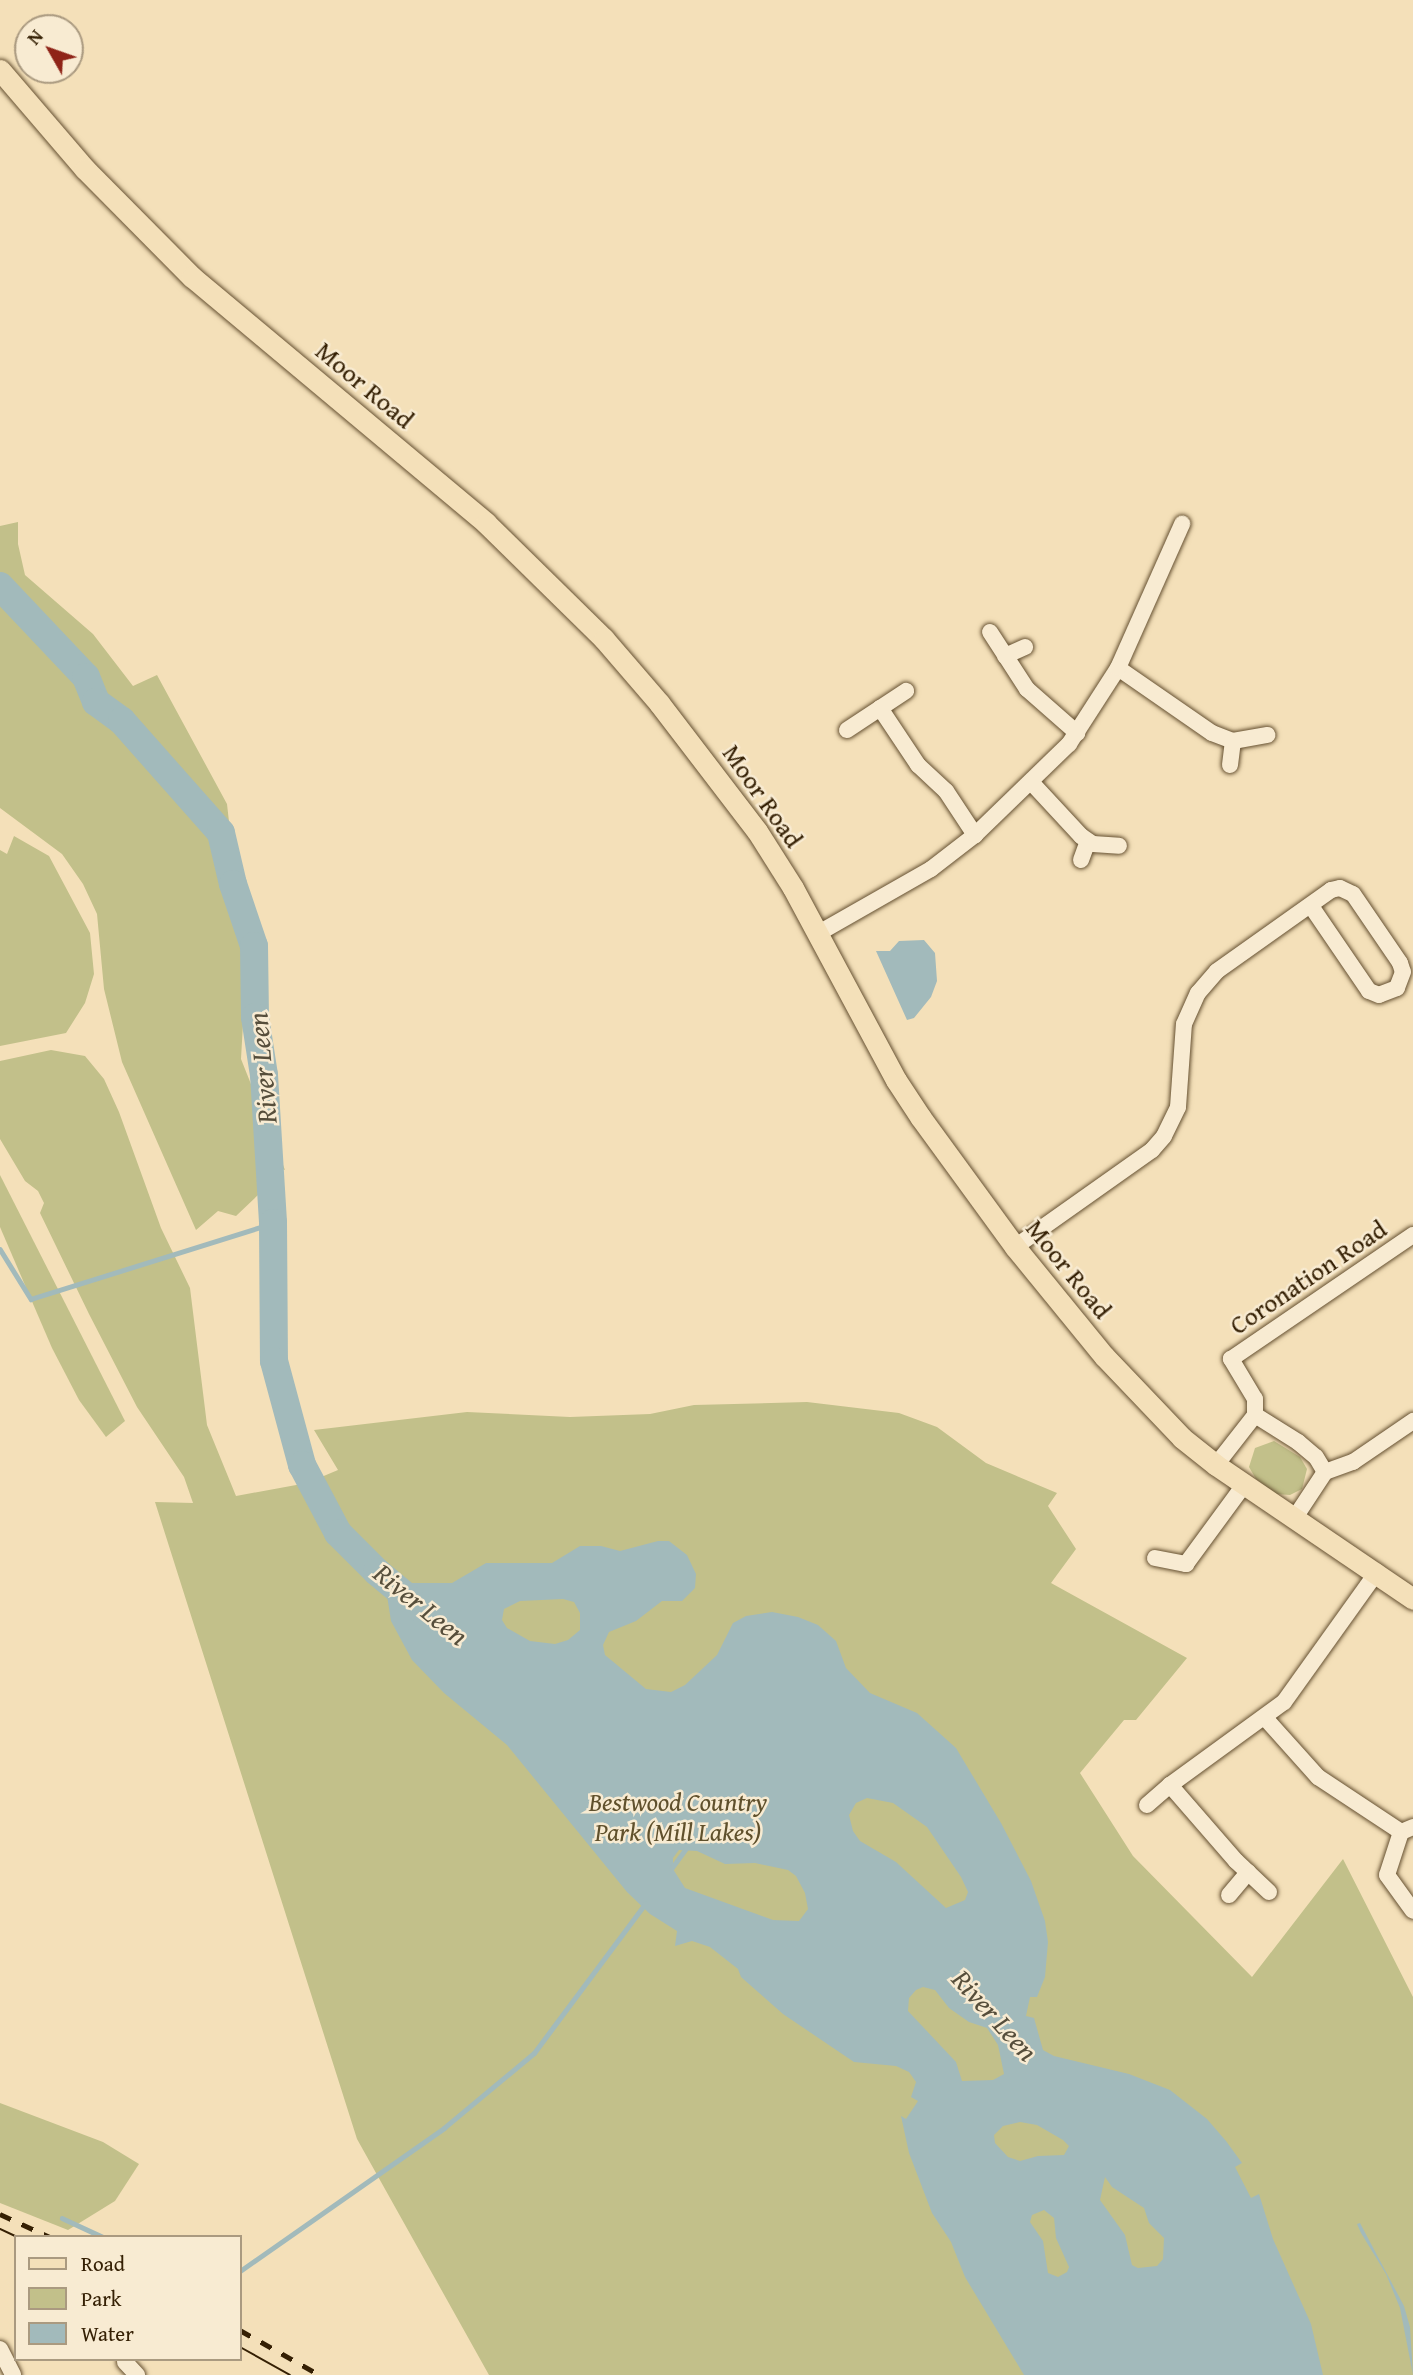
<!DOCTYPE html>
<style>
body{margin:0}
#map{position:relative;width:1413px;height:2375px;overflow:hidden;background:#f4e0b9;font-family:"Gentium Book Plus",serif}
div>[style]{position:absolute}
.green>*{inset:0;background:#c2c08a}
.water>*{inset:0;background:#a2babb}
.stream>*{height:4.5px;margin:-2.25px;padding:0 2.25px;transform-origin:2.25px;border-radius:2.25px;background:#a2babb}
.river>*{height:28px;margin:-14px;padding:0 14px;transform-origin:14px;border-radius:14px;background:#a2babb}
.roads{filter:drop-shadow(0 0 2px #655031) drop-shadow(0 0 2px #655031)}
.minor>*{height:16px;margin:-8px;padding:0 8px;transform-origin:8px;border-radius:8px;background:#f8ebd2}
.major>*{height:21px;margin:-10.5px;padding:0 10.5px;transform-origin:10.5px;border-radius:10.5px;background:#f4e0b9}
.tram>*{height:2px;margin:-1px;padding:0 1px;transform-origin:1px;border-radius:1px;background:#352004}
.rail>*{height:4.5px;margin-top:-2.25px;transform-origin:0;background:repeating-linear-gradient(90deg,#352004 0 12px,transparent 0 24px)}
span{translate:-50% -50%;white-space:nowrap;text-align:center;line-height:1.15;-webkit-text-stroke:5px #f8ebd2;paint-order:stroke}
.street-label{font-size:26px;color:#352004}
.park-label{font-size:26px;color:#5f502c;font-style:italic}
.water-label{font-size:28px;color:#564e3b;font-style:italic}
.legend{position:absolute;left:14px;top:2235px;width:228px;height:126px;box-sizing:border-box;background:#f8ebd2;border:2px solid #aa9a80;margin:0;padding:9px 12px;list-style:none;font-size:21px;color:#352004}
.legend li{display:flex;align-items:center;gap:14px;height:35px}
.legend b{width:35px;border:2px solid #aa9a80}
.north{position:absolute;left:14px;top:14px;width:70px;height:70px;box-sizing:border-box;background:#f8ebd2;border:2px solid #aa9a80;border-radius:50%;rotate:310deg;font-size:19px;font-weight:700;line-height:28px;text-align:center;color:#352004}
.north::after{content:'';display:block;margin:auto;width:24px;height:32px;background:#8f2418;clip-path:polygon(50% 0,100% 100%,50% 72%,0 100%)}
</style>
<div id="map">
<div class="green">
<div style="clip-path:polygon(18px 522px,18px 544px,25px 575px,93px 634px,133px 686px,157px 675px,227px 804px,246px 971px,241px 1059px,285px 1170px,261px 1161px,258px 1195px,236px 1216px,218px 1211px,196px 1230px,122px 1062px,104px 989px,97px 914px,83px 884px,62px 854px,0 808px,0 526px)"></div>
<div style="clip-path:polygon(14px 836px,49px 856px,90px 933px,94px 974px,85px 1003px,66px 1033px,0 1046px,0 850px,7px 854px)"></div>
<div style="clip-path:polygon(51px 1050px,85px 1056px,104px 1079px,119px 1112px,161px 1228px,190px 1288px,207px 1425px,236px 1496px,307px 1483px,338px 1470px,314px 1430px,467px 1412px,570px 1417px,650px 1414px,694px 1405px,807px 1402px,899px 1413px,937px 1427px,986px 1463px,1057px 1493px,1048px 1506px,1076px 1549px,1051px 1583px,1187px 1658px,1136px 1720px,1124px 1720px,1080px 1773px,1133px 1856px,1252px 1977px,1343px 1859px,1413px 1997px,1413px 2375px,489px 2375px,357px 2139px,155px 1502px,193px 1503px,184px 1477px,137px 1407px,89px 1314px,40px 1213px,44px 1203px,38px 1191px,25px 1181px,0 1139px,0 1061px)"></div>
<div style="clip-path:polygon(0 1175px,125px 1421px,106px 1437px,79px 1400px,52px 1348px,0 1227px)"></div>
<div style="clip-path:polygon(1274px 1441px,1300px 1457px,1307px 1469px,1302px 1489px,1290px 1495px,1276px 1494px,1256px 1479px,1249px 1467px,1255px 1448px)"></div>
<div style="clip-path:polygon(0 2103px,103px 2142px,139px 2164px,115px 2201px,68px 2230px,0 2203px)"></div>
</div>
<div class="water">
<div style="clip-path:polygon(924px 940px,935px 953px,937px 981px,931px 997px,914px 1018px,907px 1020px,876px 951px,890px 951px,899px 941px)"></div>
<div style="clip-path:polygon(evenodd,658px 1541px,669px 1541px,687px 1555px,696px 1574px,695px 1588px,682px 1601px,662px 1601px,636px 1621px,609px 1632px,603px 1645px,605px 1655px,646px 1689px,671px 1692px,685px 1685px,717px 1655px,733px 1623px,746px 1616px,772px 1612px,798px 1617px,818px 1625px,836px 1641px,846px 1668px,870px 1693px,917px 1713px,956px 1748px,1001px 1823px,1031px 1881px,1045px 1921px,1048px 1942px,1045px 1977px,1037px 1997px,1030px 1997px,1026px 2016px,1034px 2018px,1043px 2050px,1054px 2056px,1129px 2074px,1170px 2090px,1207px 2119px,1226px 2141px,1242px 2163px,1235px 2167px,1251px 2198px,1259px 2194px,1273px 2239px,1311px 2324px,1323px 2375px,1024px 2375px,965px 2277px,951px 2242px,932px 2213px,909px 2153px,901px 2116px,906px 2119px,918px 2101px,911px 2097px,916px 2082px,909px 2072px,896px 2066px,854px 2062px,783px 2014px,741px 1977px,738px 1969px,710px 1947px,692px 1941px,675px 1946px,677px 1931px,650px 1914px,627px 1892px,507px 1745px,444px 1693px,412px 1660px,391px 1621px,386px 1589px,397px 1578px,406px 1583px,452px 1583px,486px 1563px,552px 1563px,580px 1546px,601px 1546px,620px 1551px,658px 1541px,563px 1599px,574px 1602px,580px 1613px,580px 1630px,568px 1640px,555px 1644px,530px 1641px,507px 1628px,502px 1620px,504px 1609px,520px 1601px,563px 1599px,658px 1541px,867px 1798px,893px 1803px,927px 1827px,961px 1877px,968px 1892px,965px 1900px,946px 1908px,896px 1862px,860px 1841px,853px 1831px,849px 1815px,856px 1803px,867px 1798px,658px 1541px,679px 1850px,697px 1851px,725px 1864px,755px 1863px,788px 1870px,796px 1876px,805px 1893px,808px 1909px,799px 1921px,773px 1920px,685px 1888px,673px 1869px,673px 1858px,679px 1850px,658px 1541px,923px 1987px,935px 1990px,949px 2008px,969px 2022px,987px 2028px,998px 2045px,1004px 2074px,993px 2080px,962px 2081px,956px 2062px,908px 2011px,909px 1998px,916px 1990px,923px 1987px,658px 1541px,1020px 2122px,1037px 2125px,1063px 2140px,1069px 2146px,1064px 2155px,1038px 2156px,1020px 2161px,1008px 2157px,995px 2143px,994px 2135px,1003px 2126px,1020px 2122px,658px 1541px,1105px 2177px,1112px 2187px,1144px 2208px,1149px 2223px,1164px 2238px,1163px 2259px,1157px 2266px,1138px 2268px,1132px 2265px,1125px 2235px,1100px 2200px,1105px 2177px,658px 1541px,1044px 2210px,1054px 2218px,1056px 2238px,1069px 2267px,1067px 2272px,1058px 2277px,1048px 2273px,1043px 2241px,1030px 2222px,1032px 2215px,1044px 2210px)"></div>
<div style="clip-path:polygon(1360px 2223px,1404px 2306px,1410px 2327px,1413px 2375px,1400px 2308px,1386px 2274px,1361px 2233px,1357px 2224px)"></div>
</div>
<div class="stream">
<div style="left:0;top:1249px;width:59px;rotate:58.2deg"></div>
<div style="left:31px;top:1299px;width:254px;rotate:-17.4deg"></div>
<div style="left:671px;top:1869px;width:26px;rotate:-54deg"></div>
<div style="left:62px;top:2218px;width:45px;rotate:24.9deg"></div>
<div style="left:240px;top:2271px;width:249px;rotate:-35deg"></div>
<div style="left:444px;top:2128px;width:117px;rotate:-39.8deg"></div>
<div style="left:534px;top:2053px;width:186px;rotate:-53.3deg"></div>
</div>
<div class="river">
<div style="left:0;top:586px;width:125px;rotate:46.6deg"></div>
<div style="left:86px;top:677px;width:27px;rotate:68deg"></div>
<div style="left:96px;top:702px;width:32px;rotate:36deg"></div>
<div style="left:122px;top:721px;width:149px;rotate:48.5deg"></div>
<div style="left:221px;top:833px;width:52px;rotate:76.8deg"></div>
<div style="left:233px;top:884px;width:65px;rotate:71.3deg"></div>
<div style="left:254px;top:946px;width:71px;rotate:89.2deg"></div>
<div style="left:255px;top:1017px;width:59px;rotate:81.2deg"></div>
<div style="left:264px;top:1075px;width:148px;rotate:86.5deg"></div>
<div style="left:273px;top:1223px;width:138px;rotate:89.6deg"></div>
<div style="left:274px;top:1361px;width:108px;rotate:74.9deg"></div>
<div style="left:302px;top:1465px;width:77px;rotate:62.1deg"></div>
<div style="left:338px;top:1533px;width:55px;rotate:45deg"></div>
<div style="left:377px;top:1572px;width:55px;rotate:39.8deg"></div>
</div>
<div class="roads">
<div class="minor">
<div style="left:990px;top:632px;width:68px;rotate:57deg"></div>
<div style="left:1027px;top:689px;width:67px;rotate:41.3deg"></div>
<div style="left:1005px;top:656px;width:22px;rotate:-24deg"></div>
<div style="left:1118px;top:668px;width:114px;rotate:34.7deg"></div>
<div style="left:1212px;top:733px;width:22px;rotate:21deg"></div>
<div style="left:1233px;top:741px;width:35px;rotate:-10deg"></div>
<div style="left:880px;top:708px;width:69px;rotate:56.3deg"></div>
<div style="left:918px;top:765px;width:38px;rotate:43deg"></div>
<div style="left:946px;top:791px;width:53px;rotate:56.6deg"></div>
<div style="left:847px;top:730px;width:71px;rotate:-33.5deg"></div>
<div style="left:1230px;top:765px;width:24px;rotate:-83deg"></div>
<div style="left:1031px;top:782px;width:74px;rotate:47.2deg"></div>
<div style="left:1081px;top:836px;width:14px;rotate:34deg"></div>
<div style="left:1093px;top:844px;width:26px;rotate:4deg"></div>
<div style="left:1081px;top:860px;width:20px;rotate:-70deg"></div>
<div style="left:817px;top:934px;width:131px;rotate:-29.7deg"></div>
<div style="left:931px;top:869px;width:56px;rotate:-37.7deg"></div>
<div style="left:975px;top:835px;width:131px;rotate:-44.1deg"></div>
<div style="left:1069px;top:744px;width:90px;rotate:-57.2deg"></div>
<div style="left:1118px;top:668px;width:158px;rotate:-66deg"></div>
<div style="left:1015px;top:1247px;width:168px;rotate:-35.3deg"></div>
<div style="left:1152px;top:1150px;width:18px;rotate:-49deg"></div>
<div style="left:1164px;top:1136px;width:32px;rotate:-64deg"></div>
<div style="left:1178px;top:1107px;width:83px;rotate:-85.9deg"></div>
<div style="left:1184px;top:1024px;width:34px;rotate:-66deg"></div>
<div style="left:1198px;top:993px;width:29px;rotate:-49deg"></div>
<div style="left:1217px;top:971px;width:140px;rotate:-35.4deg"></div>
<div style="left:1331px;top:890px;width:9px;rotate:-13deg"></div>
<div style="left:1340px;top:888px;width:14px;rotate:25deg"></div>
<div style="left:1353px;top:894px;width:83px;rotate:55.7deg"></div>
<div style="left:1400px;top:963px;width:9px;rotate:72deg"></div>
<div style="left:1403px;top:972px;width:17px;rotate:111deg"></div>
<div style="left:1397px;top:988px;width:19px;rotate:159deg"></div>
<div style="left:1379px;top:995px;width:11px;rotate:-158deg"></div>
<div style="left:1369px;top:991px;width:103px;rotate:-124.3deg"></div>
<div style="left:1255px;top:1415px;width:51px;rotate:32.1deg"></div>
<div style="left:1298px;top:1442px;width:23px;rotate:40deg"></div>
<div style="left:1316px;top:1457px;width:17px;rotate:59deg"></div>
<div style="left:1216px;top:1465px;width:63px;rotate:-52deg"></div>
<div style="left:1255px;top:1415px;width:16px;rotate:-90deg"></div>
<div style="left:1255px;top:1399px;width:47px;rotate:-121deg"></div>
<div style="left:1231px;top:1359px;width:220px;rotate:-34.3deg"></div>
<div style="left:1294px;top:1519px;width:56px;rotate:-56.6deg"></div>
<div style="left:1325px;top:1472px;width:30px;rotate:-20deg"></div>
<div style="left:1353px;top:1462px;width:73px;rotate:-34.3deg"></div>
<div style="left:1155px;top:1558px;width:32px;rotate:11deg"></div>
<div style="left:1186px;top:1564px;width:98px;rotate:-53.7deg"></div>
<div style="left:1266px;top:1719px;width:78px;rotate:48.1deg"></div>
<div style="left:1318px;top:1777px;width:100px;rotate:33.5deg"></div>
<div style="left:1147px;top:1805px;width:30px;rotate:-41deg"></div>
<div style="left:1413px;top:1827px;width:13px;rotate:157deg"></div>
<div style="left:1401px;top:1832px;width:45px;rotate:108deg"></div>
<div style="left:1387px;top:1875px;width:44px;rotate:54.2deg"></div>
<div style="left:1269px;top:1892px;width:45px;rotate:-136.8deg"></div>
<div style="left:1236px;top:1861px;width:101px;rotate:-131deg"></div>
<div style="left:1170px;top:1785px;width:141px;rotate:-36.1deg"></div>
<div style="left:1284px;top:1702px;width:160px;rotate:-54.4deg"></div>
<div style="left:1229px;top:1895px;width:30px;rotate:-50deg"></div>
<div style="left:0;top:2349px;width:29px;rotate:63deg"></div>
<div style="left:125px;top:2362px;width:18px;rotate:47deg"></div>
</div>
<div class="major">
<div style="left:0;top:70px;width:130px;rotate:49.4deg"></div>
<div style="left:85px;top:169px;width:152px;rotate:45.3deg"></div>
<div style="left:192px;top:277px;width:383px;rotate:39.9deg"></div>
<div style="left:486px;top:523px;width:165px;rotate:44.5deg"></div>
<div style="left:604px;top:639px;width:84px;rotate:49.3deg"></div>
<div style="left:659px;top:703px;width:161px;rotate:52.6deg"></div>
<div style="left:757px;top:831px;width:67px;rotate:57.7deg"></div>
<div style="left:793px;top:888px;width:218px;rotate:61.8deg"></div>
<div style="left:896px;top:1080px;width:45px;rotate:56.7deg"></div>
<div style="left:921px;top:1118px;width:160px;rotate:53.9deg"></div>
<div style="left:1015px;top:1247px;width:141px;rotate:50.8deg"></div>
<div style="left:1104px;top:1356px;width:113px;rotate:46.4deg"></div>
<div style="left:1182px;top:1438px;width:43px;rotate:38.5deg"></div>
<div style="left:1216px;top:1465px;width:238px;rotate:34.2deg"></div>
</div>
</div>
<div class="tram">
<div style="left:0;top:2229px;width:19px;rotate:25deg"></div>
<div style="left:240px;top:2347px;width:57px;rotate:29.2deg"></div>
</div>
<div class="rail">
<div style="left:0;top:2214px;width:55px;rotate:24.7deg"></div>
<div style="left:240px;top:2330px;width:92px;rotate:29.4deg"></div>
</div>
<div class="street-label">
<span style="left:365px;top:385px;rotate:40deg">Moor Road</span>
<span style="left:763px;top:796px;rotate:55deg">Moor Road</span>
<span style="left:1069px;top:1269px;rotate:51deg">Moor Road</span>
<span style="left:1308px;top:1277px;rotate:-34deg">Coronation Road</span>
</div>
<div class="park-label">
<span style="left:678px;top:1817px">Bestwood Country<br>Park (Mill Lakes)</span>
</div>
<div class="water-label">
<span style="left:262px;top:1068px;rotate:-95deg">River Leen</span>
<span style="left:421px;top:1604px;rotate:39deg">River Leen</span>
<span style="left:995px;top:2015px;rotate:48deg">River Leen</span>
</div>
<ul class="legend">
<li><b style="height:9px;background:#f4e0b9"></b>Road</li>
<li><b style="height:19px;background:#c2c08a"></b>Park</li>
<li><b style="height:19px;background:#a2babb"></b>Water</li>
</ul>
<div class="north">N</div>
</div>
